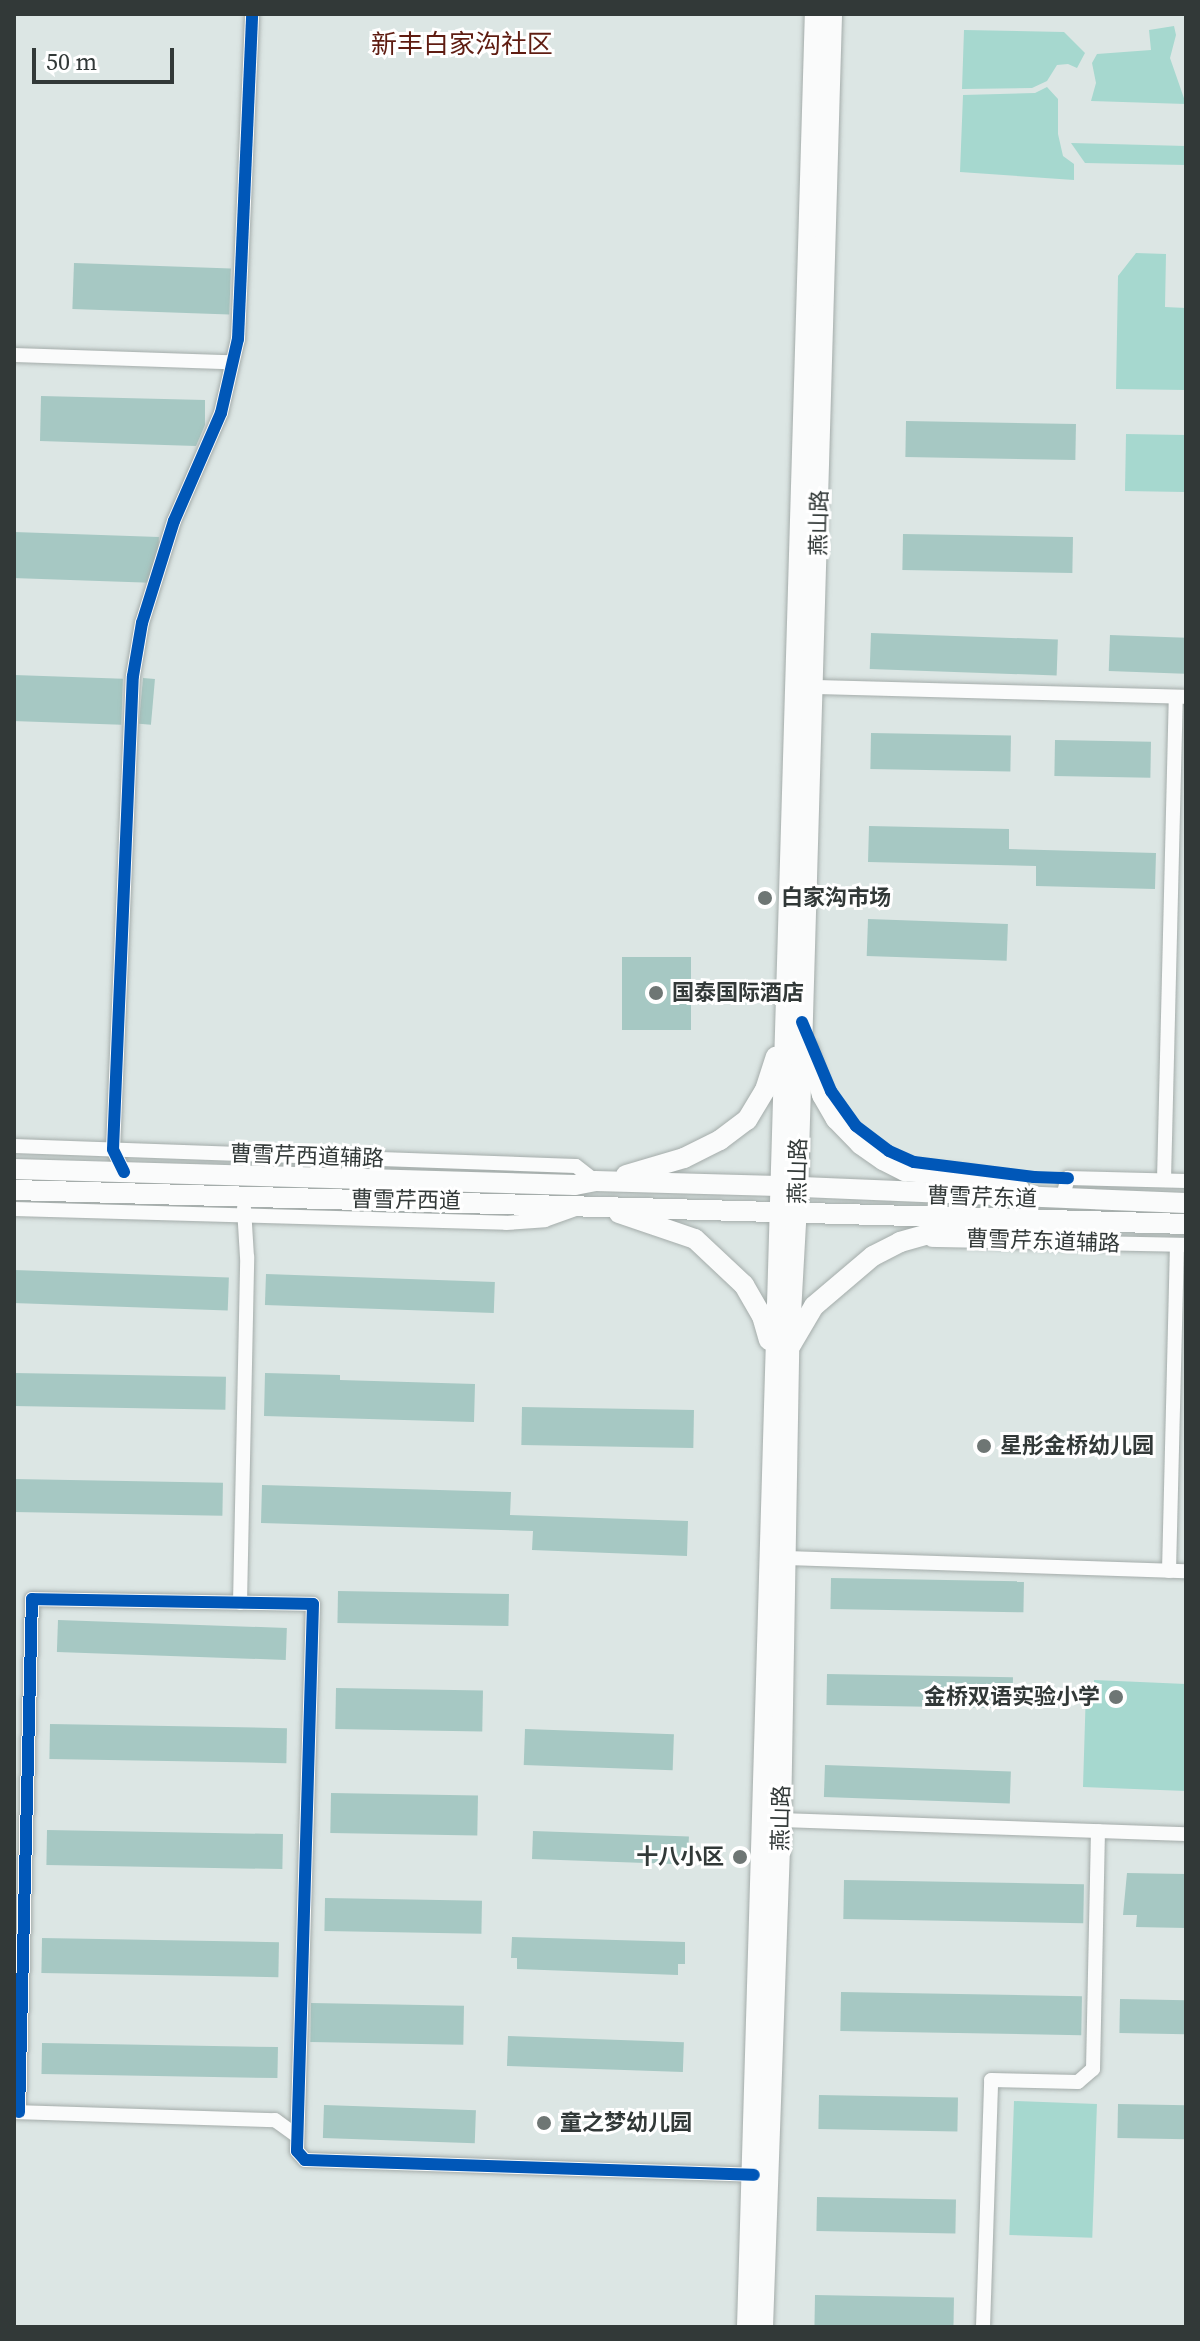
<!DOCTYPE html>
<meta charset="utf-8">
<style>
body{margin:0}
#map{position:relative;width:1200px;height:2341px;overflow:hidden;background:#dce6e4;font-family:"Source Serif 4","Noto Sans SC",serif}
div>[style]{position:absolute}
.green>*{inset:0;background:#a6d8cf;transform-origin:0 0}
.building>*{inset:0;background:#a6c8c3;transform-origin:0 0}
.roads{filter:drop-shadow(0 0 2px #a4acaa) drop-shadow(0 0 2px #a4acaa)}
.minor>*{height:14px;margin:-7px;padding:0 7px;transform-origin:7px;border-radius:7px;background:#fafbfb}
.secondary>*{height:20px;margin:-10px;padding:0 10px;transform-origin:10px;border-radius:10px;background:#fafbfb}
.cycleway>*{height:12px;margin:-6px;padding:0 6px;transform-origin:6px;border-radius:6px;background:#0057b8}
.dots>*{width:22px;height:22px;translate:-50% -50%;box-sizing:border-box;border:4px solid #fff;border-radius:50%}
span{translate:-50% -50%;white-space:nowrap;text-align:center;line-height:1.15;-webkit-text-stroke:6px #fff;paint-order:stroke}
.street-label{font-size:22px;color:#323938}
.poi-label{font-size:22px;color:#323938;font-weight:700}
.left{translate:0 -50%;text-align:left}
.right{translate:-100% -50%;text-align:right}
.quarter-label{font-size:26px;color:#5f1c11}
.frame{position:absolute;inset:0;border:16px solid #323938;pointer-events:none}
.scale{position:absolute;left:32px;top:48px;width:142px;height:36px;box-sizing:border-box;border:4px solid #323938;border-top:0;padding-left:10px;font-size:24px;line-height:28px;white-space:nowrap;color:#323938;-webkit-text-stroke:6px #fff;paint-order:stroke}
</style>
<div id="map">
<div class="green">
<div style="clip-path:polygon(1174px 26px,1176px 35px,1170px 58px,1186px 104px,1091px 101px,1096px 83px,1092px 63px,1097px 54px,1151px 50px,1149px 30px)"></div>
<div style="clip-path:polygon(964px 30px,1064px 32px,1085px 53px,1077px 68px,1068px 64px,1057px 65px,1047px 81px,1032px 88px,962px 89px)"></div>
<div style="clip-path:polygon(1047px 87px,1058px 99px,1058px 134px,1063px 156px,1074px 164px,1074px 180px,960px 172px,963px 95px,1035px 93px)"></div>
<div style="clip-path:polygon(1071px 143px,1186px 146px,1186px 165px,1085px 163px)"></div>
<div style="clip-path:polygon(1136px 253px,1166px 254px,1165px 307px,1186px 308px,1186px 390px,1116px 389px,1118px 276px)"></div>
<div style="left:1126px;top:434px;width:60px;height:57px;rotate:1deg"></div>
<div style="clip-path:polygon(1094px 1680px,1186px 1684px,1186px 1791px,1083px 1787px,1086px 1689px,1094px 1689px)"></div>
<div style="left:1014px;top:2101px;width:83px;height:134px;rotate:2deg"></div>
</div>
<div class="building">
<div style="left:74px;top:263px;width:157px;height:46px;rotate:2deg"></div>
<div style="clip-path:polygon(41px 396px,205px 400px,205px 425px,196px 446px,40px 441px)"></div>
<div style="left:906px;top:421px;width:170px;height:36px;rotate:1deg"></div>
<div style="left:14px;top:532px;width:145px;height:46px;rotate:2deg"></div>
<div style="left:903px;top:534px;width:170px;height:36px;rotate:1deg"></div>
<div style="left:871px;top:633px;width:187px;height:36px;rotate:2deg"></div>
<div style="left:1110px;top:635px;width:76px;height:36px;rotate:2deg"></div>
<div style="left:14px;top:675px;width:109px;height:46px;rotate:2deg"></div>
<div style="left:143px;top:678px;width:12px;height:46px;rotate:5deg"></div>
<div style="left:871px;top:733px;width:140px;height:36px;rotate:1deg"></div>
<div style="left:1055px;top:740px;width:96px;height:36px;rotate:1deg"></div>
<div style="clip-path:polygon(869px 826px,1009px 829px,1009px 849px,1156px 853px,1155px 889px,1036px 886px,1036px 866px,868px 862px)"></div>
<div style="left:868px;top:919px;width:140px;height:37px;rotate:2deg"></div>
<div style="left:622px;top:957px;width:69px;height:73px"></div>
<div style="left:14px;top:1270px;width:215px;height:33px;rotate:2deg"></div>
<div style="left:266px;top:1274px;width:229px;height:31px;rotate:2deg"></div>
<div style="left:14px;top:1373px;width:212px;height:33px;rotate:1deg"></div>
<div style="clip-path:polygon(265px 1373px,340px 1375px,340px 1380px,475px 1384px,474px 1422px,264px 1416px)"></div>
<div style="left:522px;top:1407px;width:172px;height:38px;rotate:1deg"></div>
<div style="left:14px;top:1479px;width:209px;height:33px;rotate:1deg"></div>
<div style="clip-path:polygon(262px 1485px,511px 1492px,510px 1515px,688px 1521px,687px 1556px,532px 1550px,533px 1531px,261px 1523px)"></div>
<div style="left:831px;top:1578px;width:193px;height:31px;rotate:1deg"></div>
<div style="left:338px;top:1591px;width:171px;height:32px;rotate:1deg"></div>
<div style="left:58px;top:1620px;width:229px;height:32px;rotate:2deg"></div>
<div style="left:827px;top:1674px;width:186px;height:31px;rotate:1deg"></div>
<div style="left:336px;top:1688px;width:147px;height:41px;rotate:1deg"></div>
<div style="left:50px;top:1724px;width:237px;height:35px;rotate:1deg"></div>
<div style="left:525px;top:1729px;width:149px;height:36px;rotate:2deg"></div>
<div style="left:825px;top:1765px;width:186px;height:32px;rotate:2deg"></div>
<div style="left:331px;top:1793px;width:147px;height:40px;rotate:1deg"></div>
<div style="left:47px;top:1830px;width:236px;height:35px;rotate:1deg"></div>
<div style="left:533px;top:1831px;width:156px;height:28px;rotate:2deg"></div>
<div style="clip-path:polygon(1127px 1873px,1186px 1874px,1186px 1928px,1136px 1927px,1137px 1915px,1123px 1915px)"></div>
<div style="left:844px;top:1880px;width:240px;height:39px;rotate:1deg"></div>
<div style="left:325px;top:1898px;width:157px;height:33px;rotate:1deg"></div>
<div style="clip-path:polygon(512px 1937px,685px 1942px,685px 1964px,678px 1964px,678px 1975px,517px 1969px,517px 1958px,511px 1958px)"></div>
<div style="left:42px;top:1938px;width:237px;height:35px;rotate:1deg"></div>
<div style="left:841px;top:1992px;width:241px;height:39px;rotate:1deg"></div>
<div style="left:1120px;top:1999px;width:66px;height:34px;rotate:1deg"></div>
<div style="left:311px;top:2003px;width:153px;height:39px;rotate:1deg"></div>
<div style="left:508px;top:2036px;width:176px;height:30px;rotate:2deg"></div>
<div style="left:42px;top:2043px;width:236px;height:31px;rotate:1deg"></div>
<div style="left:819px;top:2095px;width:139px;height:34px;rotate:1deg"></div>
<div style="left:1118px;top:2104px;width:68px;height:34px;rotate:1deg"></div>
<div style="left:324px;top:2105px;width:152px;height:33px;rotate:2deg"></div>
<div style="left:817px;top:2197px;width:139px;height:34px;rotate:1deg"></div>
<div style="left:815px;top:2295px;width:139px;height:32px;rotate:1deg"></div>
</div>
<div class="roads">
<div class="minor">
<div style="left:14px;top:355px;width:216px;rotate:1.9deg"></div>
<div style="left:814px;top:687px;width:372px;rotate:1.5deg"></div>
<div style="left:14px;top:1146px;width:562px;rotate:2.04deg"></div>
<div style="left:576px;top:1166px;width:24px;rotate:38deg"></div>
<div style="left:124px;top:1172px;width:25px;rotate:-116deg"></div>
<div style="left:113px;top:1149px;width:473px;rotate:-87.6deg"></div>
<div style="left:133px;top:676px;width:54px;rotate:-80.4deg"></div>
<div style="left:142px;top:623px;width:107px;rotate:-72.6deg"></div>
<div style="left:174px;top:521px;width:118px;rotate:-66.5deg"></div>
<div style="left:221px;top:413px;width:76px;rotate:-77.1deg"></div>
<div style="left:238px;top:339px;width:325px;rotate:-87.5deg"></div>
<div style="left:1164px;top:1180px;width:483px;rotate:-88.6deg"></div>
<div style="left:1062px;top:1200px;width:23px;rotate:-75deg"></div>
<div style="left:1068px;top:1178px;width:118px;rotate:1.5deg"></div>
<div style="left:14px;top:1209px;width:492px;rotate:1.6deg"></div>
<div style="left:506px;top:1223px;width:39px;rotate:-4deg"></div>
<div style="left:545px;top:1220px;width:32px;rotate:-20deg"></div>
<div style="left:932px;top:1240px;width:252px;rotate:1.1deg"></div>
<div style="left:786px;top:1558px;width:400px;rotate:1.9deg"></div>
<div style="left:1169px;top:1571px;width:326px;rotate:-88.6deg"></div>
<div style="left:240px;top:1603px;width:346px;rotate:-88.8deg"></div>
<div style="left:247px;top:1257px;width:49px;rotate:-93.5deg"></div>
<div style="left:781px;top:1820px;width:405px;rotate:2deg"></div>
<div style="left:14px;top:2112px;width:261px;rotate:1.8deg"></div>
<div style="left:275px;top:2120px;width:27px;rotate:36deg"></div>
<div style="left:19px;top:2112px;width:513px;rotate:-88.55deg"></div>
<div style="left:32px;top:1599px;width:281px;rotate:1deg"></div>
<div style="left:313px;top:1604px;width:547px;rotate:91.68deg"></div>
<div style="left:297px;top:2151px;width:12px;rotate:48deg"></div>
<div style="left:305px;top:2160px;width:449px;rotate:1.9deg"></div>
<div style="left:983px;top:2327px;width:247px;rotate:-88.1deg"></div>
<div style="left:991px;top:2080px;width:87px;rotate:1.3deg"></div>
<div style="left:1078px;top:2082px;width:20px;rotate:-41deg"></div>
<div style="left:1093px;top:2069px;width:238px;rotate:-88.8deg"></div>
</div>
<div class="secondary">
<div style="left:808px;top:1048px;width:49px;rotate:73.4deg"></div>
<div style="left:822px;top:1095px;width:28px;rotate:60deg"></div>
<div style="left:836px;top:1119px;width:35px;rotate:46deg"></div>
<div style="left:860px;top:1144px;width:28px;rotate:35deg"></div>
<div style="left:883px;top:1160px;width:25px;rotate:27deg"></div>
<div style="left:905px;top:1171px;width:60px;rotate:4.8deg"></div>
<div style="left:965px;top:1176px;width:56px;rotate:13.5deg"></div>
<div style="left:14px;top:1169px;width:561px;rotate:1.63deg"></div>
<div style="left:575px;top:1185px;width:20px;rotate:-11deg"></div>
<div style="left:595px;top:1181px;width:183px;rotate:1.6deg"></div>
<div style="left:778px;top:1186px;width:408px;rotate:2.4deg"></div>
<div style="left:626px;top:1175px;width:60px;rotate:-16.3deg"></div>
<div style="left:684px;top:1158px;width:40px;rotate:-26.6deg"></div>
<div style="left:720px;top:1140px;width:34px;rotate:-37deg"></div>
<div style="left:747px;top:1120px;width:35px;rotate:-59deg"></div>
<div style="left:765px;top:1090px;width:35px;rotate:-72deg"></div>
<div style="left:14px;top:1190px;width:1172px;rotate:1.66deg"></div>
<div style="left:619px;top:1213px;width:80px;rotate:18.9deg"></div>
<div style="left:695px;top:1239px;width:67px;rotate:43.2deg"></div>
<div style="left:744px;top:1285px;width:36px;rotate:60deg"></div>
<div style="left:762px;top:1316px;width:25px;rotate:74deg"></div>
<div style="left:791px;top:1345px;width:45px;rotate:-59.5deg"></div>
<div style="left:814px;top:1306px;width:77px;rotate:-40.3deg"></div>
<div style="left:873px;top:1256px;width:30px;rotate:-27deg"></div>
<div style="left:900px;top:1242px;width:66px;rotate:-15.7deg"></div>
<div style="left:747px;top:2327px;width:2314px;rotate:-88.32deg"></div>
<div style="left:763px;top:2327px;width:507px;rotate:-87.97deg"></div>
<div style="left:781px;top:1820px;width:471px;rotate:-89deg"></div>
<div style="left:789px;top:1349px;width:160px;rotate:-86.8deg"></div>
<div style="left:798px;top:1189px;width:1175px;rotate:-88.34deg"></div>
</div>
</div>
<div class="cycleway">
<div style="left:802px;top:1022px;width:75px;rotate:67.2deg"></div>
<div style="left:831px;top:1091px;width:43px;rotate:54.5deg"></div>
<div style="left:856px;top:1126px;width:41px;rotate:37.1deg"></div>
<div style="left:889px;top:1151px;width:27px;rotate:24deg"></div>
<div style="left:914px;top:1162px;width:121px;rotate:7.1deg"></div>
<div style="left:1034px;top:1177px;width:34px;rotate:2deg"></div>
<div style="left:124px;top:1172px;width:25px;rotate:-116deg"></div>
<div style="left:113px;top:1149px;width:473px;rotate:-87.6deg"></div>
<div style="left:133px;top:676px;width:54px;rotate:-80.4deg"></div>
<div style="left:142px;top:623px;width:107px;rotate:-72.6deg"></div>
<div style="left:174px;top:521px;width:118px;rotate:-66.5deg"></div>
<div style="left:221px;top:413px;width:76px;rotate:-77.1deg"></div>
<div style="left:238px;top:339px;width:325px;rotate:-87.5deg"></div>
<div style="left:19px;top:2112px;width:513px;rotate:-88.55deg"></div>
<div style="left:32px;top:1599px;width:281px;rotate:1deg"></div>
<div style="left:313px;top:1604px;width:547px;rotate:91.68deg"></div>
<div style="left:297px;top:2151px;width:12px;rotate:48deg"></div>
<div style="left:305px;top:2160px;width:449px;rotate:1.9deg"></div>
</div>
<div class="dots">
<div style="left:765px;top:898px;background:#6e7674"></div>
<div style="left:656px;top:993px;background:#6e7674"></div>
<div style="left:984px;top:1446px;background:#6e7674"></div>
<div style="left:1116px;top:1697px;background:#6e7674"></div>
<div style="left:740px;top:1857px;background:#6e7674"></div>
<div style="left:544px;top:2123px;background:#6e7674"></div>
</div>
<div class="street-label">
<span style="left:819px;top:523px;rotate:-89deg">燕山路</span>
<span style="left:307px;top:1156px;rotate:2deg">曹雪芹西道辅路</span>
<span style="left:798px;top:1171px;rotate:-89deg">燕山路</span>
<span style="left:982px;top:1197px;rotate:2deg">曹雪芹东道</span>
<span style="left:406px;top:1200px;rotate:1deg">曹雪芹西道</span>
<span style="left:1043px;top:1241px;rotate:2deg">曹雪芹东道辅路</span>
<span style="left:781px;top:1818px;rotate:-89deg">燕山路</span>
</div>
<div class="poi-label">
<span class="left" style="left:781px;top:898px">白家沟市场</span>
<span class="left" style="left:672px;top:993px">国泰国际酒店</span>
<span class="left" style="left:1000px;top:1446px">星彤金桥幼儿园</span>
<span class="right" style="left:1100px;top:1697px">金桥双语实验小学</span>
<span class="right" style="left:724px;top:1857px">十八小区</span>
<span class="left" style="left:560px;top:2123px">童之梦幼儿园</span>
</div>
<div class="quarter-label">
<span style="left:462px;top:45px">新丰白家沟社区</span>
</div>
<div class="frame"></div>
<div class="scale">50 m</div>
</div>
